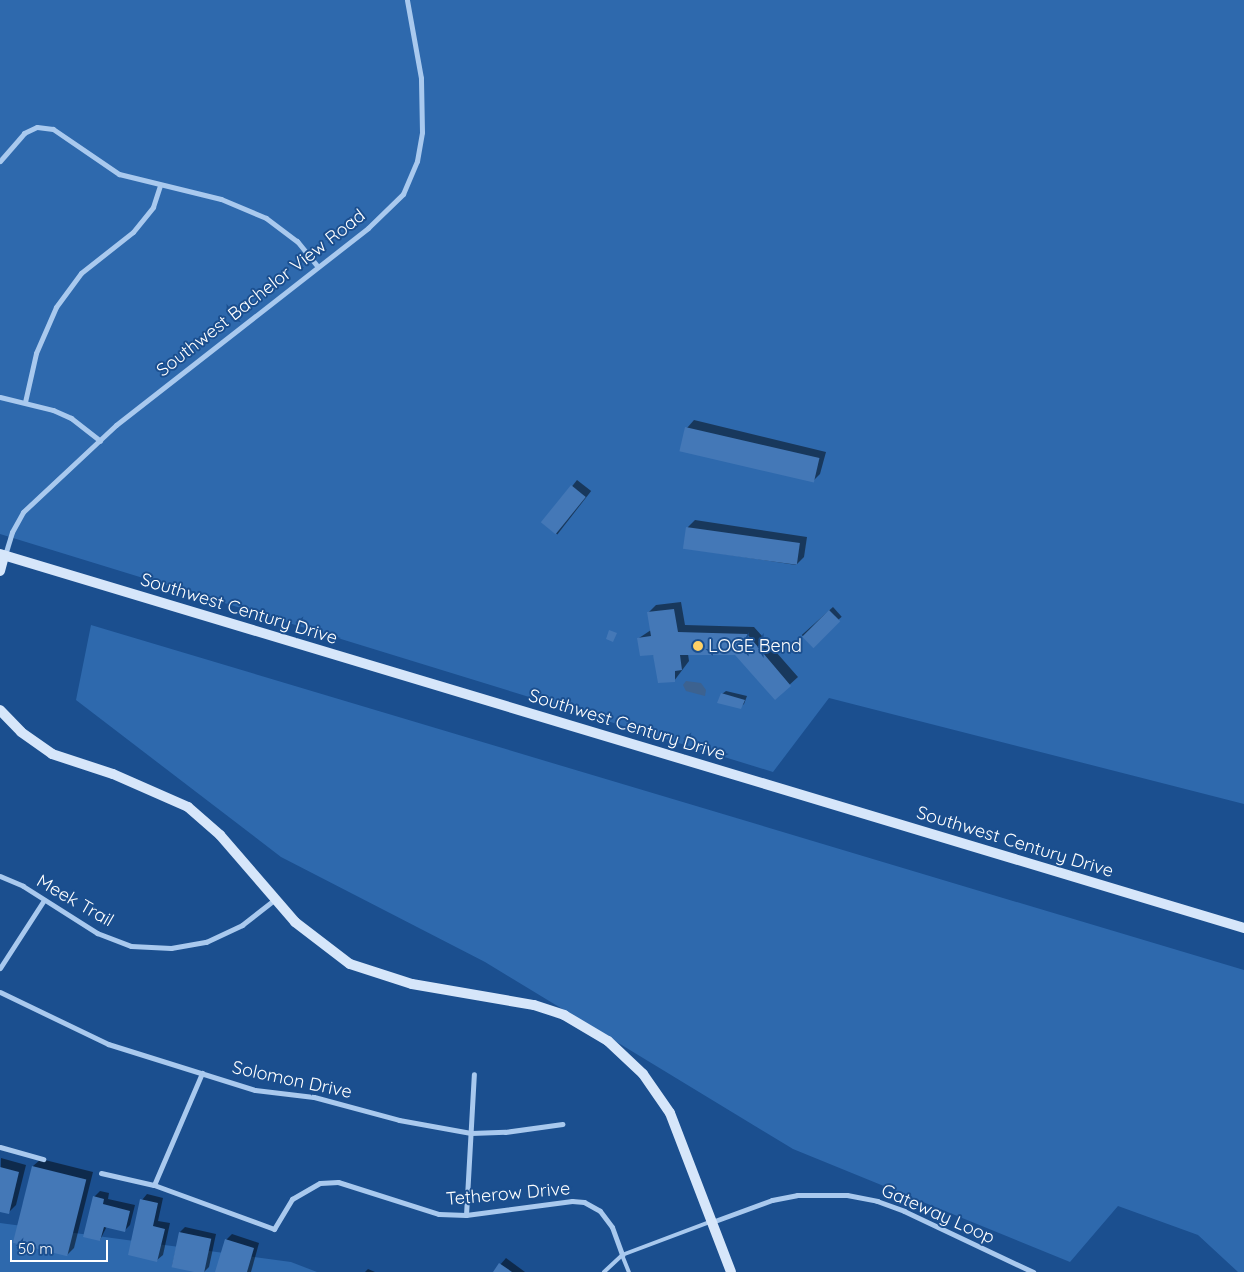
<!DOCTYPE html>
<style>
body{margin:0}
#map{position:relative;width:1244px;height:1272px;overflow:hidden;background:#1b4f8f;font-family:Quicksand,sans-serif}
div>[style]{position:absolute}
.green>*{inset:0;background:#2e69ad}
.water>*{inset:0;background:#3c6290}
.shadow>*{inset:0;background:#0007;transform-origin:0 0}
.building>*{inset:0;background:#4478b7;transform-origin:0 0}
.lane>*{height:4px;margin:-2px;padding:0 2px;transform-origin:2px;border-radius:2px;background:#a9c9ee}
.street>*{height:5px;margin:-2.5px;padding:0 2.5px;transform-origin:2.5px;border-radius:2.5px;background:#a9c9ee}
.secondary>*{height:10px;margin:-5px;padding:0 5px;transform-origin:5px;border-radius:5px;background:#d6e6fa}
.dots>*{width:14px;height:14px;translate:-50% -50%;box-sizing:border-box;border:2px solid #1b4f8f;border-radius:50%}
span{translate:-50% -50%;white-space:nowrap;text-align:center;line-height:1.15;-webkit-text-stroke:4px #1b4f8f;paint-order:stroke}
.street-label{font-size:18px;color:#fff}
.poi-label{font-size:18px;color:#fff}
.left{translate:0 -50%;text-align:left}
.scale{position:absolute;left:10px;top:1240px;width:98px;height:22px;box-sizing:border-box;border:2px solid #fff;border-top:0;padding-left:6px;font-size:15px;line-height:18px;white-space:nowrap;color:#fff;-webkit-text-stroke:4px #1b4f8f;paint-order:stroke}
</style>
<div id="map">
<div class="green">
<div style="clip-path:polygon(0 0,1244px 0,1244px 804px,829px 698px,773px 772px,0 534px)"></div>
<div style="clip-path:polygon(91px 625px,1244px 970px,1244px 1272px,1238px 1272px,1198px 1235px,1118px 1206px,1070px 1262px,793px 1149px,485px 962px,281px 857px,76px 700px)"></div>
<div style="clip-path:polygon(0 1223px,291px 1262px,317px 1272px,0 1272px)"></div>
</div>
<div class="water">
<div style="clip-path:polygon(686px 681px,701px 683px,706px 690px,705px 696px,686px 691px,683px 685px)"></div>
</div>
<div class="shadow">
<div style="clip-path:polygon(694px 420px,826px 452px,820px 474px,813px 481px,687px 428px)"></div>
<div style="left:577px;top:480px;width:18px;height:55px;rotate:38deg"></div>
<div style="clip-path:polygon(695px 520px,807px 537px,804px 557px,796px 565px,685px 548px,688px 527px)"></div>
<div style="clip-path:polygon(681px 602px,685px 625px,754px 627px,798px 677px,775px 698px,736px 654px,688px 654px,689px 661px,674px 681px,639px 638px,651px 630px,648px 613px,656px 605px)"></div>
<div style="left:833px;top:607px;width:13px;height:42px;rotate:48deg"></div>
<div style="clip-path:polygon(726px 691px,747px 696px,744px 704px,740px 707px,722px 694px)"></div>
<div style="clip-path:polygon(1px 1158px,26px 1165px,16px 1205px,8px 1213px,0 1211px)"></div>
<div style="clip-path:polygon(41px 1159px,93px 1172px,74px 1248px,67px 1255px,14px 1242px,33px 1166px)"></div>
<div style="clip-path:polygon(100px 1191px,109px 1193px,108px 1199px,135px 1205px,130px 1225px,125px 1230px,107px 1226px,100px 1240px,94px 1197px)"></div>
<div style="clip-path:polygon(147px 1194px,163px 1198px,158px 1221px,170px 1223px,163px 1255px,157px 1260px,142px 1200px)"></div>
<div style="clip-path:polygon(185px 1227px,216px 1234px,209px 1267px,204px 1272px,172px 1266px,180px 1232px)"></div>
<div style="clip-path:polygon(232px 1234px,259px 1243px,251px 1272px,217px 1272px,226px 1240px)"></div>
<div style="clip-path:polygon(506px 1258px,525px 1272px,494px 1272px)"></div>
<div style="clip-path:polygon(368px 1269px,375px 1272px,365px 1272px)"></div>
</div>
<div class="building">
<div style="left:685px;top:427px;width:138px;height:25px;rotate:13deg"></div>
<div style="left:571px;top:485px;width:19px;height:48px;rotate:39deg"></div>
<div style="left:686px;top:527px;width:115px;height:22px;rotate:8deg"></div>
<div style="clip-path:polygon(674px 609px,678px 632px,747px 634px,791px 686px,775px 700px,735px 655px,680px 655px,682px 670px,675px 671px,675px 682px,658px 683px,653px 655px,640px 656px,637px 638px,651px 636px,647px 612px)"></div>
<div style="left:829px;top:610px;width:16px;height:38px;rotate:45deg"></div>
<div style="clip-path:polygon(609px 630px,617px 633px,613px 642px,606px 639px)"></div>
<div style="clip-path:polygon(721px 693px,745px 700px,741px 709px,717px 703px)"></div>
<div style="left:32px;top:1166px;width:56px;height:79px;rotate:14deg"></div>
<div style="clip-path:polygon(0 1167px,19px 1172px,9px 1214px,0 1212px)"></div>
<div style="clip-path:polygon(93px 1196px,104px 1199px,103px 1204px,130px 1211px,125px 1232px,104px 1227px,100px 1241px,83px 1237px)"></div>
<div style="clip-path:polygon(140px 1199px,158px 1203px,153px 1226px,165px 1229px,157px 1262px,128px 1255px)"></div>
<div style="left:179px;top:1232px;width:33px;height:36px;rotate:12deg"></div>
<div style="clip-path:polygon(225px 1239px,254px 1248px,247px 1272px,215px 1272px)"></div>
<div style="clip-path:polygon(499px 1263px,512px 1272px,493px 1272px)"></div>
</div>
<div class="lane">
<div style="left:622px;top:1255px;width:18px;rotate:68deg"></div>
<div style="left:604px;top:1272px;width:25px;rotate:-43deg"></div>
<div style="left:622px;top:1255px;width:94px;rotate:-20.6deg"></div>
</div>
<div class="street">
<div style="left:0;top:161px;width:37px;rotate:-49deg"></div>
<div style="left:24px;top:133px;width:14px;rotate:-25deg"></div>
<div style="left:37px;top:127px;width:16px;rotate:7deg"></div>
<div style="left:53px;top:129px;width:80px;rotate:34.3deg"></div>
<div style="left:119px;top:174px;width:105px;rotate:13.8deg"></div>
<div style="left:221px;top:199px;width:49px;rotate:22.9deg"></div>
<div style="left:266px;top:218px;width:39px;rotate:37deg"></div>
<div style="left:297px;top:241px;width:33px;rotate:51deg"></div>
<div style="left:0;top:397px;width:55px;rotate:13.8deg"></div>
<div style="left:53px;top:410px;width:20px;rotate:24deg"></div>
<div style="left:71px;top:418px;width:37px;rotate:38deg"></div>
<div style="left:25px;top:402px;width:50px;rotate:-77.3deg"></div>
<div style="left:36px;top:353px;width:50px;rotate:-66.5deg"></div>
<div style="left:56px;top:307px;width:42px;rotate:-53.7deg"></div>
<div style="left:81px;top:273px;width:66px;rotate:-38.3deg"></div>
<div style="left:133px;top:232px;width:32px;rotate:-51deg"></div>
<div style="left:153px;top:207px;width:22px;rotate:-72deg"></div>
<div style="left:5px;top:555px;width:24px;rotate:-73deg"></div>
<div style="left:12px;top:532px;width:23px;rotate:-61deg"></div>
<div style="left:23px;top:512px;width:127px;rotate:-43.1deg"></div>
<div style="left:116px;top:425px;width:320px;rotate:-38deg"></div>
<div style="left:368px;top:228px;width:49px;rotate:-44.2deg"></div>
<div style="left:403px;top:194px;width:36px;rotate:-67deg"></div>
<div style="left:417px;top:161px;width:29px;rotate:-80deg"></div>
<div style="left:422px;top:132px;width:54px;rotate:-91.1deg"></div>
<div style="left:421px;top:78px;width:79px;rotate:-100.2deg"></div>
<div style="left:0;top:876px;width:25px;rotate:23deg"></div>
<div style="left:23px;top:886px;width:88px;rotate:32.4deg"></div>
<div style="left:97px;top:933px;width:36px;rotate:21deg"></div>
<div style="left:131px;top:946px;width:40px;rotate:2.9deg"></div>
<div style="left:171px;top:948px;width:36px;rotate:-10deg"></div>
<div style="left:206px;top:942px;width:40px;rotate:-25deg"></div>
<div style="left:242px;top:925px;width:41px;rotate:-38deg"></div>
<div style="left:0;top:968px;width:81px;rotate:-57.1deg"></div>
<div style="left:0;top:992px;width:120px;rotate:25.7deg"></div>
<div style="left:108px;top:1044px;width:154px;rotate:17.4deg"></div>
<div style="left:255px;top:1090px;width:59px;rotate:6.8deg"></div>
<div style="left:314px;top:1097px;width:88px;rotate:15.1deg"></div>
<div style="left:399px;top:1120px;width:73px;rotate:10.2deg"></div>
<div style="left:471px;top:1133px;width:34px;rotate:-2deg"></div>
<div style="left:505px;top:1132px;width:58px;rotate:-8deg"></div>
<div style="left:0;top:1147px;width:45px;rotate:15.6deg"></div>
<div style="left:101px;top:1173px;width:54px;rotate:12.8deg"></div>
<div style="left:154px;top:1185px;width:128px;rotate:20.1deg"></div>
<div style="left:274px;top:1229px;width:35px;rotate:-59deg"></div>
<div style="left:292px;top:1199px;width:32px;rotate:-30deg"></div>
<div style="left:320px;top:1183px;width:18px;rotate:-3deg"></div>
<div style="left:338px;top:1182px;width:106px;rotate:17.6deg"></div>
<div style="left:439px;top:1214px;width:27px;rotate:2deg"></div>
<div style="left:466px;top:1215px;width:107px;rotate:-7.5deg"></div>
<div style="left:572px;top:1201px;width:12px;rotate:5deg"></div>
<div style="left:584px;top:1202px;width:18px;rotate:29deg"></div>
<div style="left:600px;top:1211px;width:20px;rotate:53deg"></div>
<div style="left:612px;top:1227px;width:30px;rotate:70deg"></div>
<div style="left:154px;top:1185px;width:122px;rotate:-66.8deg"></div>
<div style="left:466px;top:1215px;width:141px;rotate:-86.8deg"></div>
<div style="left:712px;top:1222px;width:64px;rotate:-20.1deg"></div>
<div style="left:772px;top:1200px;width:25px;rotate:-11deg"></div>
<div style="left:797px;top:1195px;width:50px"></div>
<div style="left:847px;top:1195px;width:31px;rotate:11deg"></div>
<div style="left:877px;top:1201px;width:29px;rotate:20deg"></div>
<div style="left:904px;top:1211px;width:143px;rotate:25.3deg"></div>
</div>
<div class="secondary">
<div style="left:0;top:554px;width:1299px;rotate:16.73deg"></div>
<div style="left:0;top:571px;width:16px;rotate:-75deg"></div>
<div style="left:0;top:710px;width:30px;rotate:46deg"></div>
<div style="left:21px;top:732px;width:38px;rotate:35deg"></div>
<div style="left:52px;top:754px;width:64px;rotate:18.2deg"></div>
<div style="left:113px;top:774px;width:82px;rotate:23.7deg"></div>
<div style="left:188px;top:807px;width:43px;rotate:41.2deg"></div>
<div style="left:220px;top:835px;width:115px;rotate:49.2deg"></div>
<div style="left:295px;top:922px;width:69px;rotate:37.4deg"></div>
<div style="left:350px;top:964px;width:65px;rotate:17.9deg"></div>
<div style="left:412px;top:984px;width:124px;rotate:9.8deg"></div>
<div style="left:534px;top:1005px;width:32px;rotate:18deg"></div>
<div style="left:564px;top:1015px;width:51px;rotate:30.6deg"></div>
<div style="left:608px;top:1041px;width:48px;rotate:43.3deg"></div>
<div style="left:643px;top:1074px;width:47px;rotate:55.3deg"></div>
<div style="left:670px;top:1113px;width:170px;rotate:69deg"></div>
</div>
<div class="dots">
<div style="left:698px;top:646px;background:#ffd166"></div>
</div>
<div class="street-label">
<span style="left:261px;top:293px;rotate:-38deg">Southwest Bachelor View Road</span>
<span style="left:239px;top:609px;rotate:17deg">Southwest Century Drive</span>
<span style="left:627px;top:725px;rotate:17deg">Southwest Century Drive</span>
<span style="left:1015px;top:842px;rotate:17deg">Southwest Century Drive</span>
<span style="left:75px;top:901px;rotate:30deg">Meek Trail</span>
<span style="left:292px;top:1080px;rotate:12deg">Solomon Drive</span>
<span style="left:508px;top:1194px;rotate:-5deg">Tetherow Drive</span>
<span style="left:938px;top:1214px;rotate:24deg">Gateway Loop</span>
</div>
<div class="poi-label">
<span class="left" style="left:708px;top:646px">LOGE Bend</span>
</div>
<div class="scale">50 m</div>
</div>
